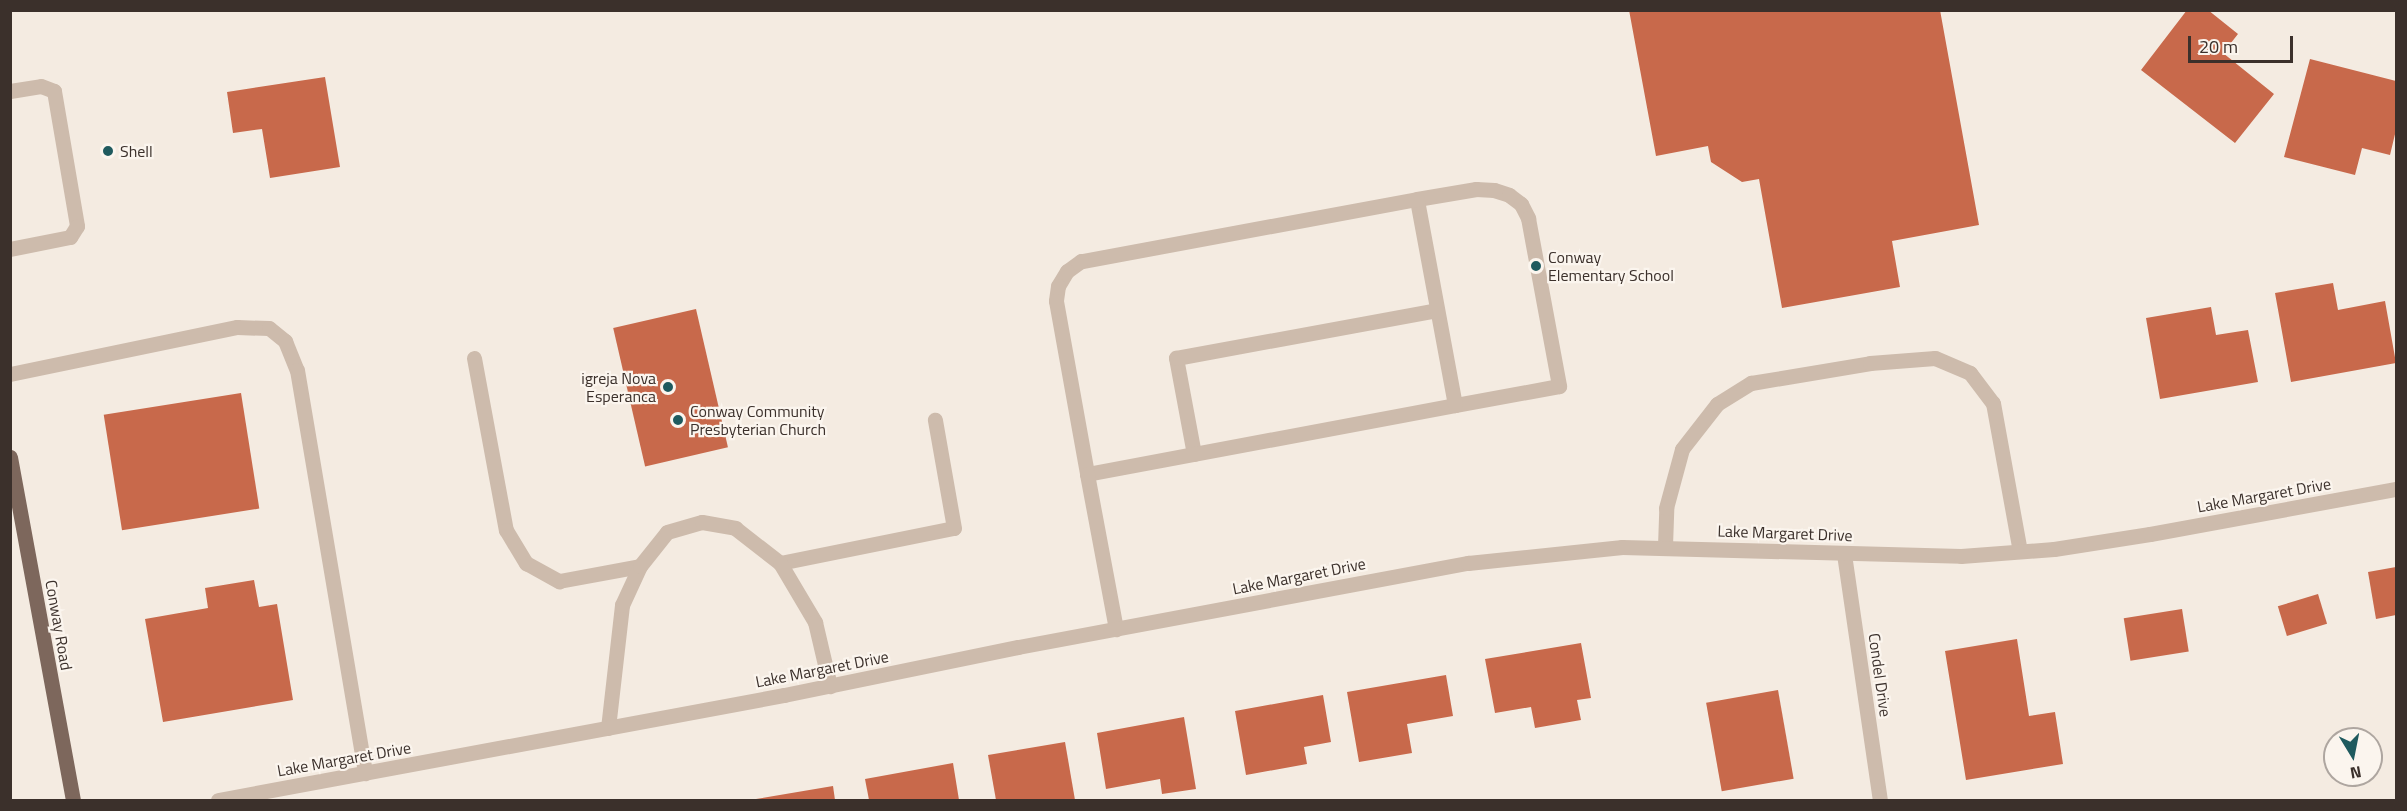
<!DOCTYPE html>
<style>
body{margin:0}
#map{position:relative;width:2407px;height:811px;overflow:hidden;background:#f4ebe1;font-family:"Titillium Web",sans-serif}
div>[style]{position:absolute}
.building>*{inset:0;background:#c8694b;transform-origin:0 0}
.minor>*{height:15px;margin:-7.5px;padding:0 7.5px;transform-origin:7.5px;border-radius:7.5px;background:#cdbbac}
.major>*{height:15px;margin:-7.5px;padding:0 7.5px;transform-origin:7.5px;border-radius:7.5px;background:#7d675c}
.dots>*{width:16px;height:16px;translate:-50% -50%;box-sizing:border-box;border:3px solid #fbf5ee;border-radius:50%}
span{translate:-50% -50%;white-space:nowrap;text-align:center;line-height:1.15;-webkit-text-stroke:4.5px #fbf5ee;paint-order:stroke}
.poi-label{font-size:16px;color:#3b302b}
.left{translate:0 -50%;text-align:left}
.right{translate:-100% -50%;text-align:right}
.street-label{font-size:16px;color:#3b302b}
.frame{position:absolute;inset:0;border:12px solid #3b302b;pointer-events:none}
.north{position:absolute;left:2323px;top:727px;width:60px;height:60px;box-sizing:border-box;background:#fbf5ee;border:2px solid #aea6a0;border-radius:50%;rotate:170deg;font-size:16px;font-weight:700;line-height:24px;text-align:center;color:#3b302b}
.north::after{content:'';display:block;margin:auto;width:21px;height:27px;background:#1f5a5e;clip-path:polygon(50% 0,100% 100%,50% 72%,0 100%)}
.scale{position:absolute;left:2188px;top:36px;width:105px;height:27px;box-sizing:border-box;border:3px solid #3b302b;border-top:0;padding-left:8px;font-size:18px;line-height:21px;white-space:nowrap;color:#3b302b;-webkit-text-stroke:4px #fbf5ee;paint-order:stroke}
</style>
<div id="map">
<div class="building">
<div style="clip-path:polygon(1629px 10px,1940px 10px,1979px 225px,1892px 241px,1900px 287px,1782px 308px,1759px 179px,1742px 182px,1711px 162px,1708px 146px,1656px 156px)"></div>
<div style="clip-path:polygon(2187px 10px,2208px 10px,2238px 34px,2223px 53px,2274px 94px,2235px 143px,2141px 70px)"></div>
<div style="clip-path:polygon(2310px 59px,2396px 81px,2396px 130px,2390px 155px,2362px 148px,2355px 175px,2284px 157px)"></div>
<div style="clip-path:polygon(325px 77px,340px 167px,270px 178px,262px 129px,233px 133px,227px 92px)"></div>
<div style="clip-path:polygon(2333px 283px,2338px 310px,2385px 301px,2396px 363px,2291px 382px,2275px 293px)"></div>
<div style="clip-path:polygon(2211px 307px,2216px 335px,2248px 330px,2258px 382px,2160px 399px,2146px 318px)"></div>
<div style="left:696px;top:309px;width:142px;height:85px;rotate:77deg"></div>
<div style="left:241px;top:393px;width:117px;height:139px;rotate:81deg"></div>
<div style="clip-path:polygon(2396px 567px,2396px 615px,2376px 619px,2368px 572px)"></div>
<div style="clip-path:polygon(254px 580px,259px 607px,277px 604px,293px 700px,163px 722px,145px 619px,208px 608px,205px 588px)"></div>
<div style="left:2318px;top:594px;width:31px;height:42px;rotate:73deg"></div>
<div style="left:2182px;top:609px;width:43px;height:59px;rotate:81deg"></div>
<div style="clip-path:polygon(2017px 639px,2029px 716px,2055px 712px,2063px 764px,1966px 780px,1945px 651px)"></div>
<div style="clip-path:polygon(1581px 643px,1591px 698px,1577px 700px,1581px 720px,1535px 728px,1531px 707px,1495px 713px,1485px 659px)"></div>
<div style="clip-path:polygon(1446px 675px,1453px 716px,1407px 724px,1412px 753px,1359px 762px,1347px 692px)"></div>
<div style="left:1778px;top:690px;width:90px;height:73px;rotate:80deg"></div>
<div style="clip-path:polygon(1323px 695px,1331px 742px,1304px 747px,1307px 764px,1246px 775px,1235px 711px)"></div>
<div style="clip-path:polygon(1184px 717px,1196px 789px,1162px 794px,1160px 779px,1106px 789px,1097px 733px)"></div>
<div style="clip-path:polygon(1065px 742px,1075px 800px,996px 800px,988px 755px)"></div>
<div style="clip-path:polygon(953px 763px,959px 800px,869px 800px,865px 779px)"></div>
<div style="clip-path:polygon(833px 786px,835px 800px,756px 800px,756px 799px)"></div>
</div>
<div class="minor">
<div style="left:10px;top:91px;width:31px;rotate:-9deg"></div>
<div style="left:41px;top:86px;width:14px;rotate:21deg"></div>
<div style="left:54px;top:91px;width:137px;rotate:80.3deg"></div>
<div style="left:77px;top:226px;width:13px;rotate:122deg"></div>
<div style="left:70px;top:237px;width:61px;rotate:168.7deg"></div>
<div style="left:1417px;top:199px;width:60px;rotate:-9.6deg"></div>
<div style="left:1476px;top:189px;width:18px;rotate:3deg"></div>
<div style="left:1494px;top:190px;width:16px;rotate:18deg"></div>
<div style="left:1509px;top:195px;width:15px;rotate:37deg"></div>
<div style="left:1521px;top:204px;width:16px;rotate:63deg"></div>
<div style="left:1528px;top:218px;width:171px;rotate:79.5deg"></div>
<div style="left:1559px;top:386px;width:106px;rotate:169.6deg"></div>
<div style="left:474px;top:358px;width:175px;rotate:79.5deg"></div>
<div style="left:506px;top:530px;width:39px;rotate:59deg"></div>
<div style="left:526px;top:563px;width:38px;rotate:29deg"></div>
<div style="left:559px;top:581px;width:82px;rotate:-10.5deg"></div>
<div style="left:10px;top:374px;width:232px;rotate:-11.7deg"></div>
<div style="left:237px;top:327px;width:32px;rotate:2deg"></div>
<div style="left:269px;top:328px;width:21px;rotate:39deg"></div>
<div style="left:285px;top:341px;width:31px;rotate:68deg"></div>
<div style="left:297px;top:370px;width:409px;rotate:80.4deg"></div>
<div style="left:1194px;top:454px;width:98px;rotate:-100.6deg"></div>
<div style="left:1176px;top:358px;width:265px;rotate:-10.4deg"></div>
<div style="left:1087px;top:474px;width:374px;rotate:-10.6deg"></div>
<div style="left:1455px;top:405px;width:209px;rotate:-100.5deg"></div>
<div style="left:1417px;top:199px;width:342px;rotate:169.5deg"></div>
<div style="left:1081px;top:261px;width:17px;rotate:144deg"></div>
<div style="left:1067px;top:271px;width:17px;rotate:121deg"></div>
<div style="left:1058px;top:286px;width:15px;rotate:98deg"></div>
<div style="left:1056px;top:301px;width:176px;rotate:79.8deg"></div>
<div style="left:1087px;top:474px;width:158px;rotate:79.4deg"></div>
<div style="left:1665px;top:546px;width:38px;rotate:-88deg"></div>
<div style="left:1666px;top:508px;width:61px;rotate:-74.8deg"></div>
<div style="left:1682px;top:449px;width:57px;rotate:-52.1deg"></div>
<div style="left:1717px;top:404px;width:40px;rotate:-32deg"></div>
<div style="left:1751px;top:383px;width:121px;rotate:-9.5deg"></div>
<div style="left:1870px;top:363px;width:65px;rotate:-4.4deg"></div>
<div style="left:1935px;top:358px;width:38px;rotate:23deg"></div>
<div style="left:1970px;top:373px;width:38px;rotate:53deg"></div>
<div style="left:1993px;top:403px;width:150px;rotate:79.7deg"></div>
<div style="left:1844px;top:554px;width:249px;rotate:81.7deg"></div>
<div style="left:780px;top:563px;width:177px;rotate:-11.4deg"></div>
<div style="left:954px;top:528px;width:110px;rotate:-100deg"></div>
<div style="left:608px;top:728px;width:124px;rotate:-83.5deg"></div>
<div style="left:622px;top:605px;width:43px;rotate:-65.2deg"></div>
<div style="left:640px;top:566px;width:43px;rotate:-51.5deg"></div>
<div style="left:667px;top:532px;width:36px;rotate:-16deg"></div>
<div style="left:702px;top:522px;width:34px;rotate:10deg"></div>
<div style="left:735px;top:528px;width:57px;rotate:37.9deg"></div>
<div style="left:780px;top:563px;width:69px;rotate:59.3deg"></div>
<div style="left:815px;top:622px;width:66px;rotate:76.8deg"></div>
<div style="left:218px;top:800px;width:576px;rotate:-10.51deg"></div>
<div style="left:784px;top:695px;width:239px;rotate:-11.6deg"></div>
<div style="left:1018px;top:647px;width:458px;rotate:-10.6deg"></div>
<div style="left:1468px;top:563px;width:155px;rotate:-5.9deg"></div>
<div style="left:1622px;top:547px;width:339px;rotate:1.5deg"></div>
<div style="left:1961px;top:556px;width:93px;rotate:-4.3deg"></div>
<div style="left:2054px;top:549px;width:97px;rotate:-8.9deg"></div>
<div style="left:2150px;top:534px;width:250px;rotate:-10.4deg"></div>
</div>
<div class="major">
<div style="left:10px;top:457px;width:349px;rotate:79.6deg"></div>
</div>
<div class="dots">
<div style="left:108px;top:151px;background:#1f5a5e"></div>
<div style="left:1536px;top:266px;background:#1f5a5e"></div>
<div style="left:668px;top:387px;background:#1f5a5e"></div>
<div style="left:678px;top:420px;background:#1f5a5e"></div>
</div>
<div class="poi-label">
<span class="left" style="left:120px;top:151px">Shell</span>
<span class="left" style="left:1548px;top:266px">Conway<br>Elementary School</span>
<span class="right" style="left:656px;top:387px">igreja Nova<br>Esperanca</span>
<span class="left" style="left:690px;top:420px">Conway Community<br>Presbyterian Church</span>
</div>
<div class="street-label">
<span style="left:2264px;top:495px;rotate:-10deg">Lake Margaret Drive</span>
<span style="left:1785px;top:533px;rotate:2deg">Lake Margaret Drive</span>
<span style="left:1299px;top:576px;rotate:-11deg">Lake Margaret Drive</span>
<span style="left:59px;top:625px;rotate:80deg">Conway Road</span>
<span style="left:822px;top:669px;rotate:-11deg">Lake Margaret Drive</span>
<span style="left:1880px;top:675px;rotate:82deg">Condel Drive</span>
<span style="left:344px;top:759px;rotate:-10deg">Lake Margaret Drive</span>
</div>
<div class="frame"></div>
<div class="north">N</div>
<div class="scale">20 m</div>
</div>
